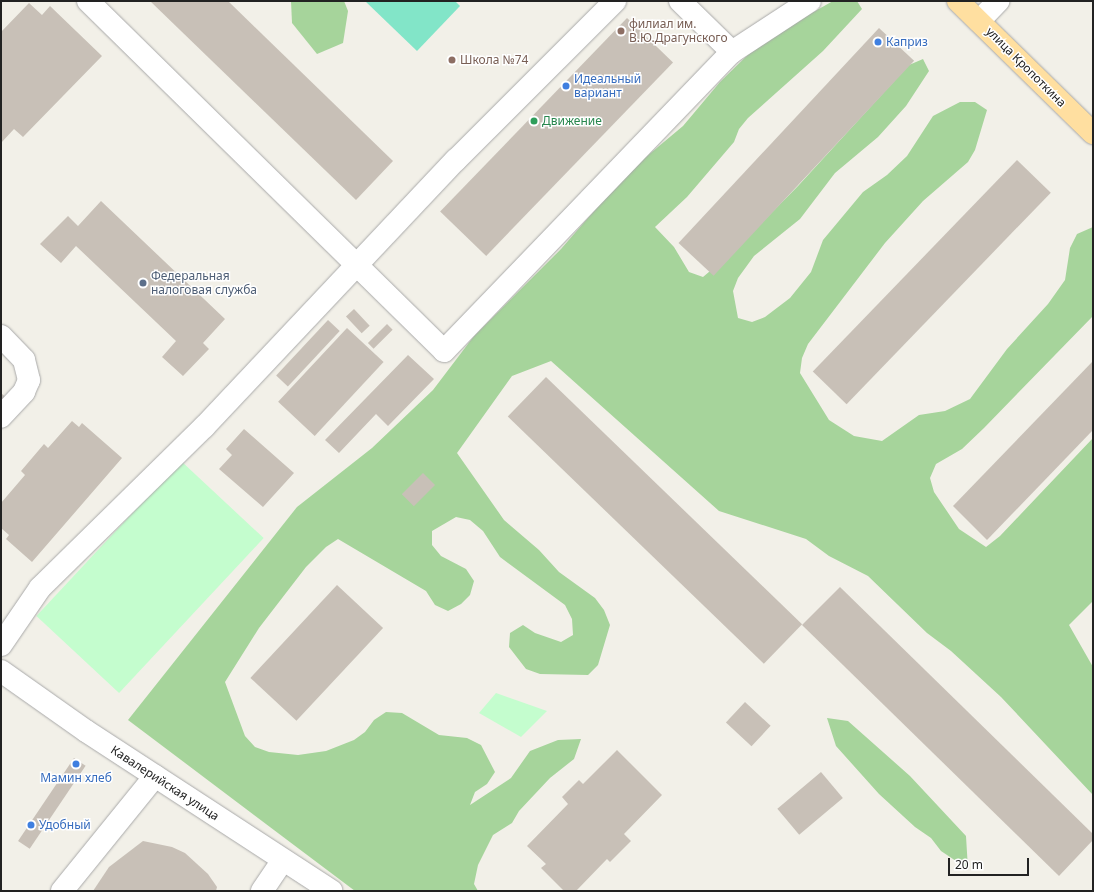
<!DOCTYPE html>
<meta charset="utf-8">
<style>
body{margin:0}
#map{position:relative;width:1094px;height:892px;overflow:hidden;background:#f2f0e8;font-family:"Noto Sans",sans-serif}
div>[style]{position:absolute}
.forest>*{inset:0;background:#a6d49b}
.park>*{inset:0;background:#c4fdce;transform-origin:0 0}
.pitch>*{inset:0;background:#82e5c8}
.building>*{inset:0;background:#c8c0b7;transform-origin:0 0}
.roads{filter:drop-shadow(0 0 1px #a9a9a9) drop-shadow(0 0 1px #a9a9a9)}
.minor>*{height:22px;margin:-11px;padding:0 11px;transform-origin:11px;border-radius:11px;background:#fff}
.major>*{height:22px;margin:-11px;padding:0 11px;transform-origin:11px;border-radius:11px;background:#ffdfa0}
.dots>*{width:11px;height:11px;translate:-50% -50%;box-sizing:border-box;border:2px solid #fff;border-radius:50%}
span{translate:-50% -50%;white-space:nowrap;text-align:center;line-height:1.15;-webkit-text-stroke:3px #fff;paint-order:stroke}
.education-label{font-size:12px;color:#785e54}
.left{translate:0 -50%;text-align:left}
.shop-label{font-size:12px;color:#366cbe}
.street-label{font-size:12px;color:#222}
.leisure-label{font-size:12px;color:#27864d}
.service-label{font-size:12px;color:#4e5e75}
.frame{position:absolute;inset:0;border:2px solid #222;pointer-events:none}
.scale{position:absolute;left:948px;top:858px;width:81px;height:18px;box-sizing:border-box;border:2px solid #222;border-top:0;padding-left:5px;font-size:12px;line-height:14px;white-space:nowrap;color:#222;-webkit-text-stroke:3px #fff;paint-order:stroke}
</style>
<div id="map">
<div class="forest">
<div style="clip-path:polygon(291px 1px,344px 1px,348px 11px,343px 43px,317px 54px,292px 23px)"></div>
<div style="clip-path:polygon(833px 1px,857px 1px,862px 9px,823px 51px,748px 118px,739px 129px,734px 142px,687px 197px,655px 227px,674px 247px,689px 272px,703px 277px,735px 250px,798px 186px,909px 65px,923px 59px,929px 71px,906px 106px,878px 137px,835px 173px,800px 219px,754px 256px,738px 278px,733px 291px,738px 318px,752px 322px,765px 317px,790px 298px,811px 272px,823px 240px,863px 192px,887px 175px,907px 156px,933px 116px,960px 102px,975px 102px,987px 110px,975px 150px,968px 162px,923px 201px,885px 243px,808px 344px,802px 358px,800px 373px,829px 420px,854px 436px,882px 441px,919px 415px,945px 411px,970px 399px,1007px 349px,1048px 304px,1065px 280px,1070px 248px,1077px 234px,1093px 227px,1093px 316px,984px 428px,962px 449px,936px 464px,930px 478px,934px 492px,959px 529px,986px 547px,1000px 536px,1093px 438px,1093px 601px,1069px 625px,1093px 667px,1093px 795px,1001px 697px,951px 651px,927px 633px,868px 576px,829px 556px,806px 539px,719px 511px,551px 361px,512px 376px,457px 453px,504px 520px,539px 550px,559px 572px,595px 598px,604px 610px,610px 625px,598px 665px,588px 675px,540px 674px,526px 669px,509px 647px,510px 633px,523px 625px,535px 633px,561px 642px,573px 635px,572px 619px,565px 605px,500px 557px,483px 531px,470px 520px,456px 517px,432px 531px,432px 545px,441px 556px,466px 569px,474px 581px,470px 595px,461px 604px,448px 611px,435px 605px,426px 591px,338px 539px,326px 547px,306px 567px,259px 628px,225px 682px,245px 736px,255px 747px,269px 752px,298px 755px,326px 751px,354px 740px,365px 732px,374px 720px,386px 712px,402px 713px,439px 735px,467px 738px,481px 745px,495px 772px,487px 784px,475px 792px,470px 805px,511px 778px,530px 751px,558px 740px,581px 739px,574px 759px,550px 778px,519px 811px,512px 823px,493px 835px,478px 865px,474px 884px,478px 891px,355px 891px,128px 720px,297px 507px,372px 448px,433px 390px,474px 336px,561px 249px,628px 172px,683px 126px,720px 82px,762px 41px)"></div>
<div style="clip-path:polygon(827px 718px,848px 721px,910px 776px,966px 836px,968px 869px,941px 851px,931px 838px,915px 827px,879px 794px,836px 746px)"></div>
</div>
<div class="park">
<div style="left:181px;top:461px;width:113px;height:212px;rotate:43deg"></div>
<div style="clip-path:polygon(496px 693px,547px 711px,521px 737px,479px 713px)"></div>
</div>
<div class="pitch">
<div style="clip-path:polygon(365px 1px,455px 1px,460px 6px,417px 51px)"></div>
</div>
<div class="building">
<div style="clip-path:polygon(150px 1px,228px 1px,393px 161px,356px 200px)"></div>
<div style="clip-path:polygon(29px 3px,42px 15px,50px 6px,102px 56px,23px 137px,14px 129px,1px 143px,1px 32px)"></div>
<div style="left:627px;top:18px;width:64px;height:269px;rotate:44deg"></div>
<div style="left:879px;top:28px;width:48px;height:294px;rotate:43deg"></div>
<div style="left:1017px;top:160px;width:47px;height:294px;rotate:44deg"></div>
<div style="clip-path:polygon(101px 201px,225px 319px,203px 343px,209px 349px,183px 376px,162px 357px,176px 341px,76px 246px,61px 263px,40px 244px,68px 216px,78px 226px)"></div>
<div style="left:354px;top:309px;width:23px;height:11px;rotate:47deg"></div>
<div style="left:328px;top:320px;width:16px;height:76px;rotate:43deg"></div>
<div style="left:387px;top:324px;width:8px;height:27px;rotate:45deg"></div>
<div style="left:347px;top:328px;width:50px;height:101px;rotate:43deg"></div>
<div style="clip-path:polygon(408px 355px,434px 379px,388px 426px,376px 414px,339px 453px,325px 440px)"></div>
<div style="clip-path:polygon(1093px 361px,1093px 430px,987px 540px,953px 506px)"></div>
<div style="left:546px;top:377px;width:356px;height:55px;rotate:44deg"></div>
<div style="clip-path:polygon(1px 393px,10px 401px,1px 410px)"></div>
<div style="clip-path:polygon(72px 421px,79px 427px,82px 423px,122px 458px,32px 562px,6px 539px,9px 535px,1px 528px,1px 503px,25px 475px,21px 471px,44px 444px,48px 448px)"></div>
<div style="clip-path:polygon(244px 429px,294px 473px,263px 507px,219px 469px,232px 455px,226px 449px)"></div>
<div style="left:423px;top:473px;width:17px;height:30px;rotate:45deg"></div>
<div style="left:337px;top:585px;width:63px;height:127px;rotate:43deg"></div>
<div style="clip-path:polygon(840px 587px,1093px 834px,1093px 840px,1059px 876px,802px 625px)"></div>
<div style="left:745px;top:702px;width:35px;height:28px;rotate:43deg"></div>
<div style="clip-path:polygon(617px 750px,662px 795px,624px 834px,631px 841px,610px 862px,607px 859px,576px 891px,564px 891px,541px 868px,546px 864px,527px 846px,568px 804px,562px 797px,579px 780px,583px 784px)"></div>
<div style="left:74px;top:758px;width:14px;height:100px;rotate:34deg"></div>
<div style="left:821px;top:772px;width:34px;height:57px;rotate:50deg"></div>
<div style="clip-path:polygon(143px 841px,172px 847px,185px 853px,208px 874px,217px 887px,216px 891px,93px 891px,109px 867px)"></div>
</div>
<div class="roads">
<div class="minor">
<div style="left:88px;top:1px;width:499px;rotate:44.5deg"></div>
<div style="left:444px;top:351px;width:415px;rotate:-46.1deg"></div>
<div style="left:680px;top:1px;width:73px;rotate:44.4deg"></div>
<div style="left:732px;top:52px;width:93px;rotate:-33.2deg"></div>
<div style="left:979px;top:21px;width:28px;rotate:-46deg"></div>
<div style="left:1px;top:336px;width:33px;rotate:46deg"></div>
<div style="left:24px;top:360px;width:21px;rotate:76deg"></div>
<div style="left:29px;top:380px;width:13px;rotate:113deg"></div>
<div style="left:24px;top:392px;width:34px;rotate:133deg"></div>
<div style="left:1px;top:645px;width:69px;rotate:-55.6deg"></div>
<div style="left:40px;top:588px;width:230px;rotate:-44.5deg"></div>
<div style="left:204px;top:427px;width:367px;rotate:-46.7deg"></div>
<div style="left:456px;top:160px;width:225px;rotate:-45deg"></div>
<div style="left:1px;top:671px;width:104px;rotate:35.2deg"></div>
<div style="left:86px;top:731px;width:293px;rotate:33.1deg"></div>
<div style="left:62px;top:891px;width:148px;rotate:-51deg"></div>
<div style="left:262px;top:891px;width:37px;rotate:-56deg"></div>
</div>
<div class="major">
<div style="left:958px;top:1px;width:189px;rotate:44.4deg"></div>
</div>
</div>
<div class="dots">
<div style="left:621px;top:31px;background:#8d6e63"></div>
<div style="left:878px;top:42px;background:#3f7fe0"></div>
<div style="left:452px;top:60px;background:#8d6e63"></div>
<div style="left:566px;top:86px;background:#3f7fe0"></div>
<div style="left:534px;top:121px;background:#2e9e5b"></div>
<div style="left:143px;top:283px;background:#5c6f8a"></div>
<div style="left:76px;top:764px;background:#3f7fe0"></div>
<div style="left:31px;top:825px;background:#3f7fe0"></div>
</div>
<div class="education-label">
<span class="left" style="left:629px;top:31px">филиал им.<br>В.Ю.Драгунского</span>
<span class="left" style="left:460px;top:60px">Школа №74</span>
</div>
<div class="shop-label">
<span class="left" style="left:886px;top:42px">Каприз</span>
<span class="left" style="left:574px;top:86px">Идеальный<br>вариант</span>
<span style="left:76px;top:778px">Мамин хлеб</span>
<span class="left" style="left:39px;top:825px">Удобный</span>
</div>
<div class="street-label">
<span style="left:1026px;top:67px;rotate:45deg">улица Кропоткина</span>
<span style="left:165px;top:783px;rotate:33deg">Кавалерийская улица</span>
</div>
<div class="leisure-label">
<span class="left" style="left:542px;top:121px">Движение</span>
</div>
<div class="service-label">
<span class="left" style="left:151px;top:283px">Федеральная<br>налоговая служба</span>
</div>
<div class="frame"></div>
<div class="scale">20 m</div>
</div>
